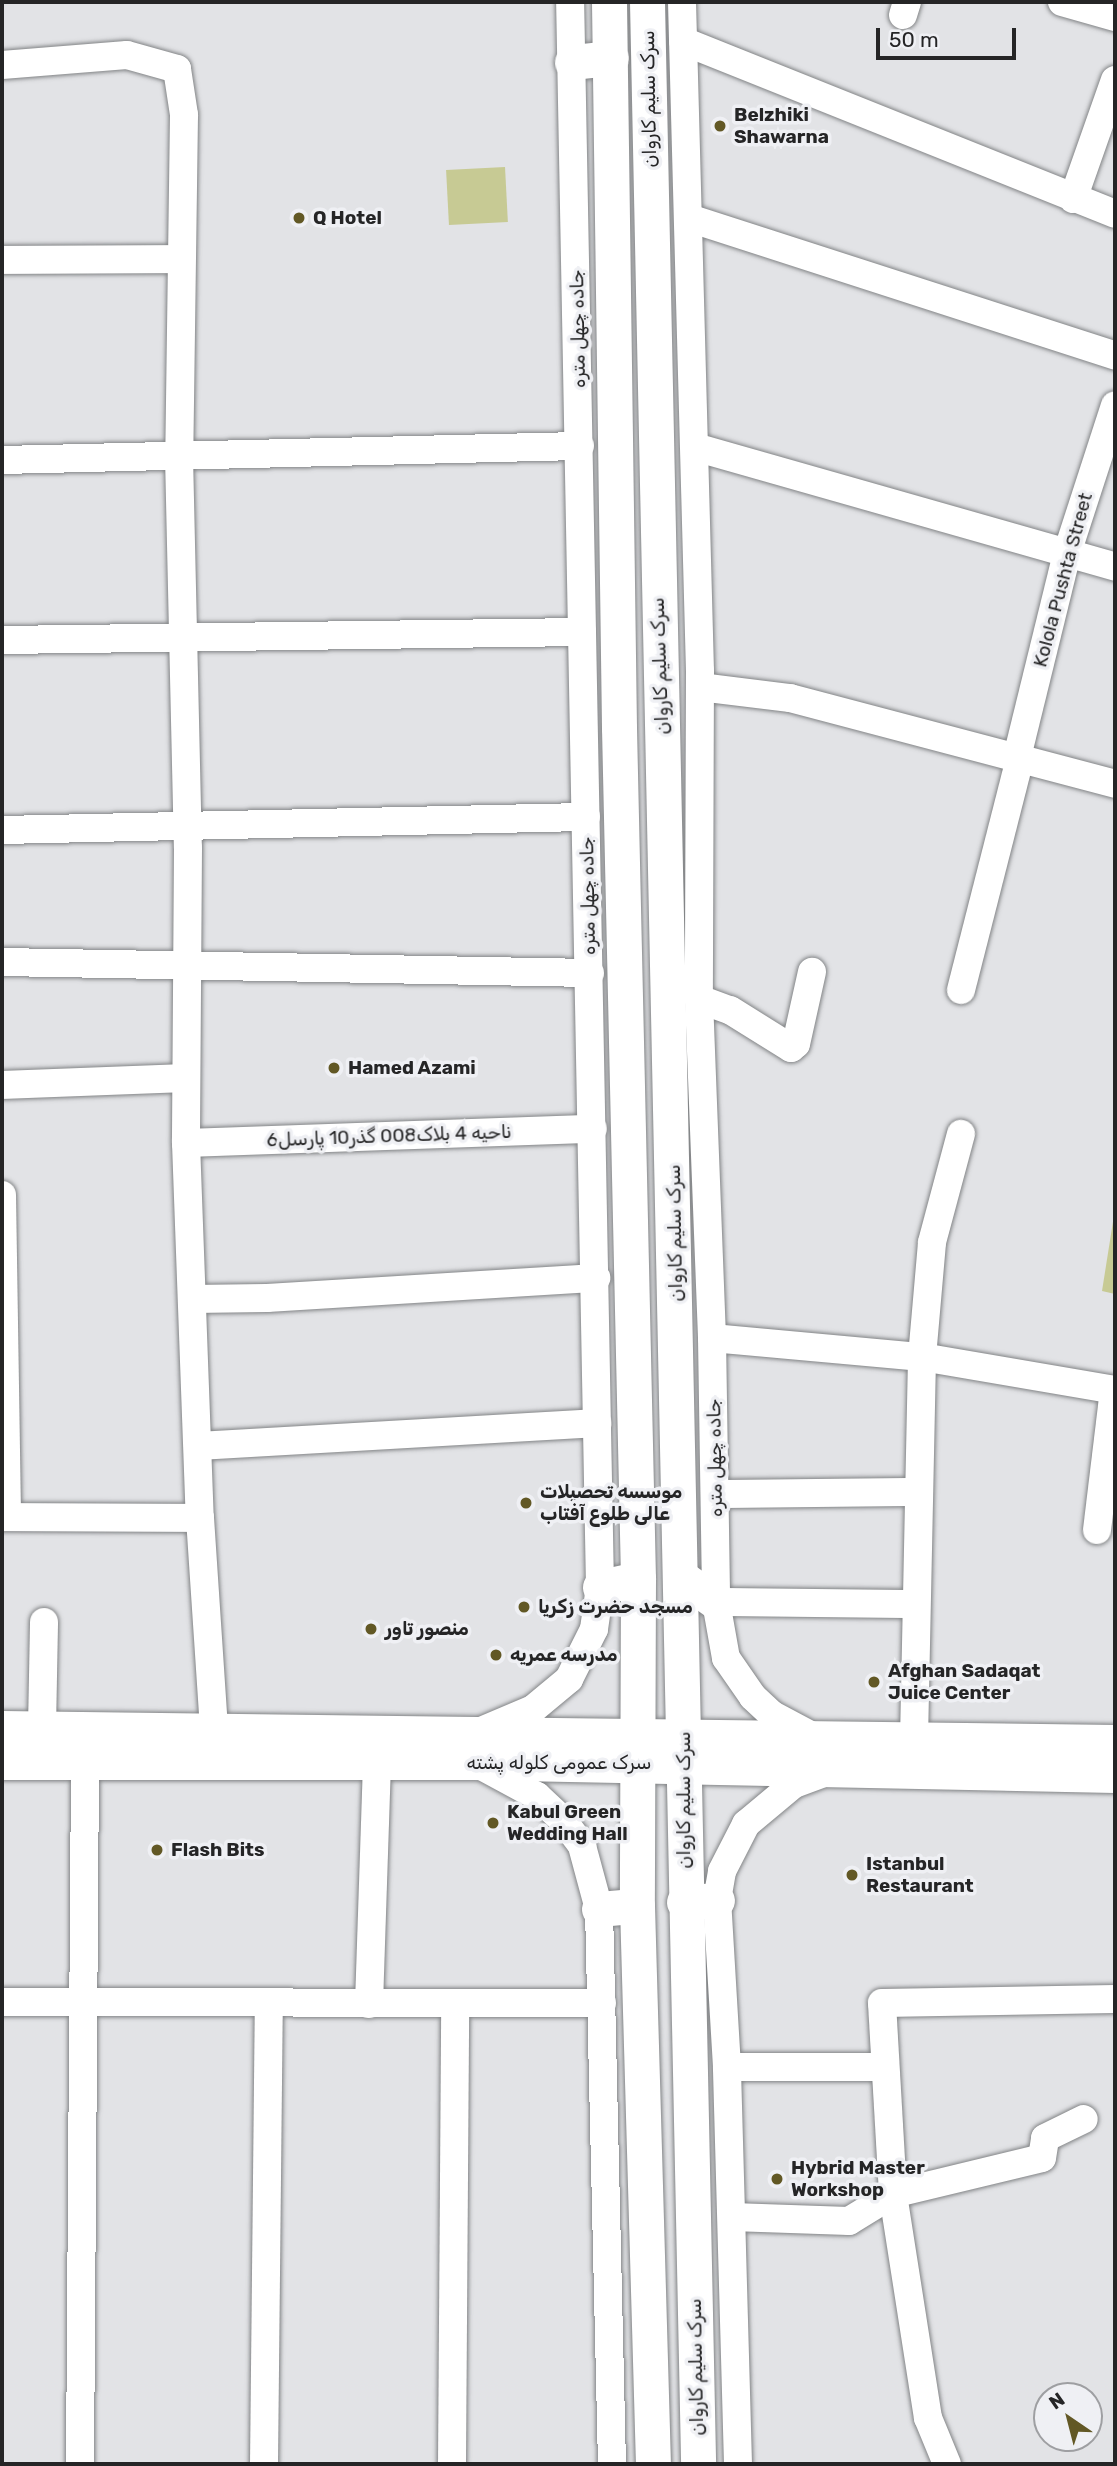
<!DOCTYPE html>
<meta charset="utf-8">
<style>
body{margin:0}
#map{position:relative;width:1117px;height:2466px;overflow:hidden;background:#e2e3e6;font-family:Rubik,Cairo,sans-serif}
div>[style]{position:absolute}
.green>*{inset:0;background:#c7ca94;transform-origin:0 0}
.roads{filter:drop-shadow(0 0 2px #828486) drop-shadow(0 0 2px #828486)}
.minor>*{height:28px;margin:-14px;padding:0 14px;transform-origin:14px;border-radius:14px;background:#fff}
.major>*{height:35px;margin:-17.5px;padding:0 17.5px;transform-origin:17.5px;border-radius:17.5px;background:#fff}
.dots>*{width:19px;height:19px;translate:-50% -50%;box-sizing:border-box;border:4px solid #eff0f4;border-radius:50%}
span{translate:-50% -50%;white-space:nowrap;text-align:center;line-height:1.15;-webkit-text-stroke:7px #eff0f4;paint-order:stroke}
.street-label{font-size:19px;color:#252526}
.poi-label{font-size:19px;color:#252526;font-weight:700}
.left{translate:0 -50%;text-align:left}
.frame{position:absolute;inset:0;border:4px solid #252526;pointer-events:none}
.north{position:absolute;left:1033px;top:2382px;width:70px;height:70px;box-sizing:border-box;background:#eff0f4;border:2px solid #9e9fa2;border-radius:50%;rotate:325deg;font-size:19px;font-weight:700;line-height:28px;text-align:center;color:#252526}
.north::after{content:'';display:block;margin:auto;width:24px;height:32px;background:#625825;clip-path:polygon(50% 0,100% 100%,50% 72%,0 100%)}
.scale{position:absolute;left:876px;top:28px;width:140px;height:32px;box-sizing:border-box;border:4px solid #252526;border-top:0;padding-left:9px;font-size:21px;line-height:24px;white-space:nowrap;color:#252526;-webkit-text-stroke:5px #eff0f4;paint-order:stroke}
</style>
<div id="map">
<div class="green">
<div style="left:505px;top:167px;width:55px;height:59px;rotate:87deg"></div>
<div style="clip-path:polygon(1115px 1209px,1115px 1294px,1102px 1291px)"></div>
</div>
<div class="roads">
<div class="minor">
<div style="left:682px;top:2px;width:669px;rotate:88.46deg"></div>
<div style="left:700px;top:671px;width:328px;rotate:90.2deg"></div>
<div style="left:699px;top:999px;width:339px;rotate:87.8deg"></div>
<div style="left:712px;top:1338px;width:264px;rotate:89.1deg"></div>
<div style="left:716px;top:1602px;width:57px;rotate:79.9deg"></div>
<div style="left:726px;top:1658px;width:47px;rotate:55.3deg"></div>
<div style="left:753px;top:1697px;width:25px;rotate:43deg"></div>
<div style="left:771px;top:1714px;width:49px;rotate:28.1deg"></div>
<div style="left:1062px;top:2px;width:55px;rotate:15.8deg"></div>
<div style="left:903px;top:15px;width:14px;rotate:-73deg"></div>
<div style="left:683px;top:41px;width:465px;rotate:21.8deg"></div>
<div style="left:2px;top:65px;width:125px;rotate:-4.6deg"></div>
<div style="left:127px;top:55px;width:52px;rotate:15.6deg"></div>
<div style="left:177px;top:69px;width:47px;rotate:81.3deg"></div>
<div style="left:184px;top:115px;width:341px;rotate:90.8deg"></div>
<div style="left:179px;top:456px;width:392px;rotate:88.7deg"></div>
<div style="left:188px;top:848px;width:295px;rotate:90.4deg"></div>
<div style="left:186px;top:1143px;width:375px;rotate:87.9deg"></div>
<div style="left:200px;top:1518px;width:211px;rotate:86.2deg"></div>
<div style="left:1073px;top:199px;width:126px;rotate:-70.6deg"></div>
<div style="left:689px;top:218px;width:448px;rotate:17.9deg"></div>
<div style="left:2px;top:260px;width:179px;rotate:-0.3deg"></div>
<div style="left:695px;top:447px;width:437px;rotate:15.9deg"></div>
<div style="left:2px;top:460px;width:578px;rotate:-1.39deg"></div>
<div style="left:2px;top:640px;width:580px;rotate:-0.79deg"></div>
<div style="left:700px;top:687px;width:91px;rotate:7deg"></div>
<div style="left:790px;top:698px;width:336px;rotate:14.8deg"></div>
<div style="left:1017px;top:757px;width:213px;rotate:-76.2deg"></div>
<div style="left:1068px;top:550px;width:152px;rotate:-72deg"></div>
<div style="left:2px;top:830px;width:584px;rotate:-1.28deg"></div>
<div style="left:2px;top:962px;width:588px;rotate:1.07deg"></div>
<div style="left:961px;top:990px;width:238px;rotate:-75.7deg"></div>
<div style="left:699px;top:999px;width:33px;rotate:20deg"></div>
<div style="left:730px;top:1010px;width:72px;rotate:31.9deg"></div>
<div style="left:791px;top:1048px;width:6px;rotate:-39deg"></div>
<div style="left:796px;top:1044px;width:74px;rotate:-77.5deg"></div>
<div style="left:2px;top:1085px;width:183px;rotate:-2.2deg"></div>
<div style="left:186px;top:1143px;width:407px;rotate:-2deg"></div>
<div style="left:2px;top:1195px;width:322px;rotate:89.1deg"></div>
<div style="left:192px;top:1299px;width:75px;rotate:-0.8deg"></div>
<div style="left:267px;top:1298px;width:330px;rotate:-3.5deg"></div>
<div style="left:712px;top:1338px;width:211px;rotate:5.2deg"></div>
<div style="left:922px;top:1357px;width:196px;rotate:9.7deg"></div>
<div style="left:199px;top:1446px;width:399px;rotate:-3.3deg"></div>
<div style="left:716px;top:1494px;width:200px;rotate:-0.6deg"></div>
<div style="left:2px;top:1517px;width:198px;rotate:0.3deg"></div>
<div style="left:1097px;top:1530px;width:141px;rotate:-83.1deg"></div>
<div style="left:716px;top:1602px;width:198px;rotate:0.6deg"></div>
<div style="left:42px;top:1728px;width:106px;rotate:-88.9deg"></div>
<div style="left:479px;top:1732px;width:59px;rotate:-23.1deg"></div>
<div style="left:533px;top:1709px;width:47px;rotate:-39.8deg"></div>
<div style="left:569px;top:1679px;width:56px;rotate:-63.4deg"></div>
<div style="left:594px;top:1629px;width:42px;rotate:-81.9deg"></div>
<div style="left:600px;top:1587px;width:1585px;rotate:-91.08deg"></div>
<div style="left:914px;top:1740px;width:383px;rotate:-88.8deg"></div>
<div style="left:922px;top:1357px;width:115px;rotate:-85deg"></div>
<div style="left:932px;top:1242px;width:112px;rotate:-75deg"></div>
<div style="left:474px;top:1762px;width:72px;rotate:28.4deg"></div>
<div style="left:537px;top:1796px;width:34px;rotate:43deg"></div>
<div style="left:562px;top:1819px;width:34px;rotate:53deg"></div>
<div style="left:582px;top:1846px;width:65px;rotate:74.9deg"></div>
<div style="left:599px;top:1909px;width:555px;rotate:88.66deg"></div>
<div style="left:2px;top:2002px;width:600px;rotate:0.1deg"></div>
<div style="left:369px;top:2004px;width:239px;rotate:-88.1deg"></div>
<div style="left:727px;top:2067px;width:156px"></div>
<div style="left:732px;top:2217px;width:117px;rotate:2deg"></div>
<div style="left:849px;top:2221px;width:52px;rotate:-31.5deg"></div>
<div style="left:893px;top:2194px;width:153px;rotate:-13.6deg"></div>
<div style="left:1042px;top:2158px;width:20px;rotate:-81deg"></div>
<div style="left:1045px;top:2138px;width:43px;rotate:-26deg"></div>
<div style="left:80px;top:2464px;width:702px;rotate:-89.59deg"></div>
<div style="left:264px;top:2464px;width:460px;rotate:-89.4deg"></div>
<div style="left:452px;top:2464px;width:461px;rotate:-89.6deg"></div>
<div style="left:738px;top:2464px;width:397px;rotate:-91.6deg"></div>
<div style="left:727px;top:2067px;width:167px;rotate:-93.4deg"></div>
<div style="left:717px;top:1900px;width:29px;rotate:-80deg"></div>
<div style="left:722px;top:1871px;width:53px;rotate:-62.9deg"></div>
<div style="left:746px;top:1824px;width:62px;rotate:-39.8deg"></div>
<div style="left:794px;top:1784px;width:33px;rotate:-20deg"></div>
<div style="left:947px;top:2464px;width:50px;rotate:-112.4deg"></div>
<div style="left:928px;top:2418px;width:227px;rotate:-98.9deg"></div>
<div style="left:893px;top:2194px;width:191px;rotate:-93.3deg"></div>
<div style="left:882px;top:2003px;width:233px;rotate:-1deg"></div>
</div>
<div class="major">
<div style="left:609px;top:2px;width:726px;rotate:89.21deg"></div>
<div style="left:619px;top:728px;width:851px;rotate:88.72deg"></div>
<div style="left:638px;top:1579px;width:327px;rotate:90.2deg"></div>
<div style="left:637px;top:1906px;width:558px;rotate:88.36deg"></div>
<div style="left:647px;top:2px;width:2463px;rotate:88.81deg"></div>
<div style="left:572px;top:62px;width:39px;rotate:-6deg"></div>
<div style="left:681px;top:1577px;width:43px;rotate:35.5deg"></div>
<div style="left:600px;top:1587px;width:39px;rotate:-12deg"></div>
<div style="left:2px;top:1728px;width:1113px;rotate:0.72deg"></div>
<div style="left:2px;top:1762px;width:472px"></div>
<div style="left:474px;top:1762px;width:641px;rotate:1.16deg"></div>
<div style="left:684px;top:1902px;width:33px;rotate:-3deg"></div>
<div style="left:599px;top:1909px;width:38px;rotate:-5deg"></div>
</div>
</div>
<div class="dots">
<div style="left:720px;top:126px;background:#625825"></div>
<div style="left:299px;top:218px;background:#625825"></div>
<div style="left:334px;top:1068px;background:#625825"></div>
<div style="left:526px;top:1503px;background:#625825"></div>
<div style="left:524px;top:1607px;background:#625825"></div>
<div style="left:371px;top:1629px;background:#625825"></div>
<div style="left:496px;top:1655px;background:#625825"></div>
<div style="left:874px;top:1682px;background:#625825"></div>
<div style="left:493px;top:1823px;background:#625825"></div>
<div style="left:157px;top:1850px;background:#625825"></div>
<div style="left:852px;top:1875px;background:#625825"></div>
<div style="left:777px;top:2179px;background:#625825"></div>
</div>
<div class="street-label">
<span style="left:649px;top:99px;rotate:-91deg">سرک سلیم کاروان</span>
<span style="left:578px;top:329px;rotate:-91deg">جاده چهل متره</span>
<span style="left:1063px;top:580px;rotate:-75deg">Kolola Pushta Street</span>
<span style="left:660px;top:666px;rotate:-92deg">سرک سلیم کاروان</span>
<span style="left:588px;top:896px;rotate:-91deg">جاده چهل متره</span>
<span style="left:389px;top:1136px;rotate:-2deg">ناحیه 4 بلاک008 گذر10 پارسل6</span>
<span style="left:675px;top:1233px;rotate:-91deg">سرک سلیم کاروان</span>
<span style="left:715px;top:1458px;rotate:-91deg">جاده چهل متره</span>
<span style="left:559px;top:1763px">سرک عمومی کلوله پشته</span>
<span style="left:684px;top:1800px;rotate:-90deg">سرک سلیم کاروان</span>
<span style="left:696px;top:2367px;rotate:-91deg">سرک سلیم کاروان</span>
</div>
<div class="poi-label">
<span class="left" style="left:734px;top:126px">Belzhiki<br>Shawarna</span>
<span class="left" style="left:313px;top:218px">Q Hotel</span>
<span class="left" style="left:348px;top:1068px">Hamed Azami</span>
<span class="left" style="left:540px;top:1503px">موسسه تحصیلات<br>عالی طلوع آفتاب</span>
<span class="left" style="left:538px;top:1607px">مسجد حضرت زکریا</span>
<span class="left" style="left:385px;top:1629px">منصور تاور</span>
<span class="left" style="left:510px;top:1655px">مدرسه عمریه</span>
<span class="left" style="left:888px;top:1682px">Afghan Sadaqat<br>Juice Center</span>
<span class="left" style="left:507px;top:1823px">Kabul Green<br>Wedding Hall</span>
<span class="left" style="left:171px;top:1850px">Flash Bits</span>
<span class="left" style="left:866px;top:1875px">Istanbul<br>Restaurant</span>
<span class="left" style="left:791px;top:2179px">Hybrid Master<br>Workshop</span>
</div>
<div class="frame"></div>
<div class="north">N</div>
<div class="scale">50 m</div>
</div>
